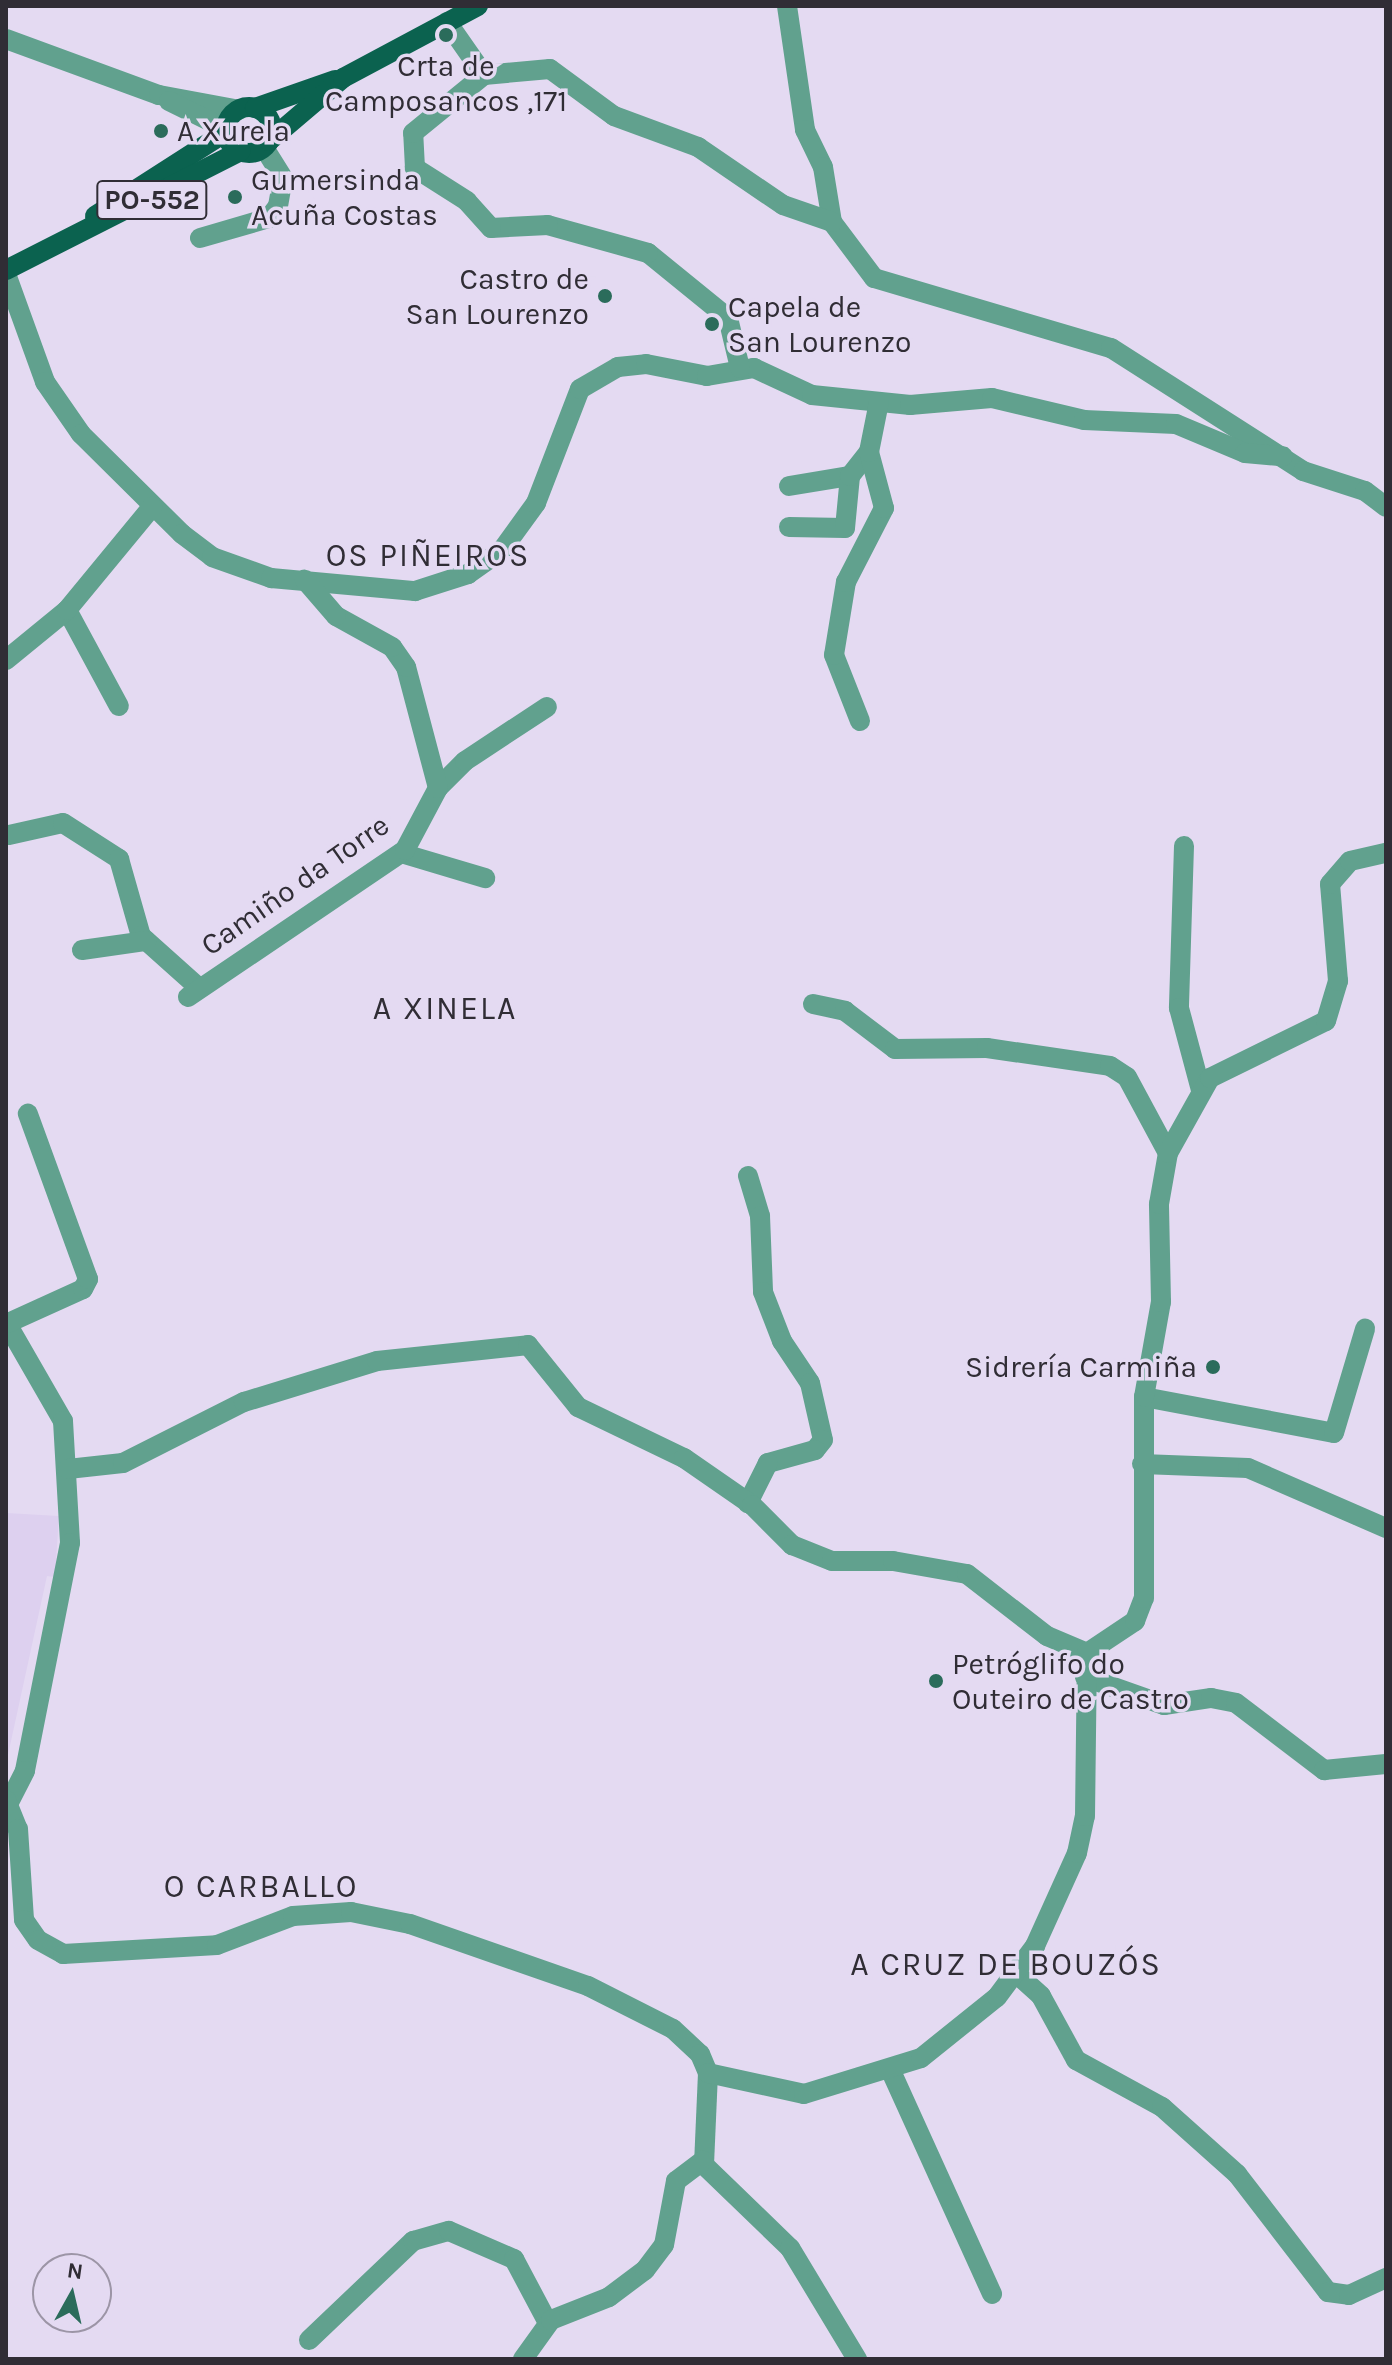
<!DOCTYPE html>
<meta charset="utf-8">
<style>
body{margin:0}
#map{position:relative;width:1392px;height:2365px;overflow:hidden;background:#e4daf2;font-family:Karla,sans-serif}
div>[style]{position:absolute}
.built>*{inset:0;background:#ddd0ef}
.minor>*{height:20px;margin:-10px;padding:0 10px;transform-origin:10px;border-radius:10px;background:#61a18e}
.major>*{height:20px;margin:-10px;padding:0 10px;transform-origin:10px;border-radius:10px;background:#0b624f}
.major>.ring{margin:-10px;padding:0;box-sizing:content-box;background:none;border:20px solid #0b624f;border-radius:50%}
.dots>*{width:22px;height:22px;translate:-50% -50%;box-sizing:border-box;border:4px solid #e4daf2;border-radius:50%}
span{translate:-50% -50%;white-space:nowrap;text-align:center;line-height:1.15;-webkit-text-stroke:7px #e4daf2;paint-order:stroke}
.shield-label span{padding:2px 6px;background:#e4daf2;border:2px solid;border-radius:6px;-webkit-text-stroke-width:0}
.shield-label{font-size:28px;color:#302d35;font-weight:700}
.poi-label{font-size:30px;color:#302d35}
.left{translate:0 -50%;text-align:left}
.right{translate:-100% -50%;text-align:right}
.street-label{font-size:30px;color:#302d35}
.neighbourhood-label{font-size:32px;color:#302d35;letter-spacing:2px}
.frame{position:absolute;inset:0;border:8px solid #302d35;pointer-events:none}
.north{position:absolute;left:32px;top:2253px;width:80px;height:80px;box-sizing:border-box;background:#e4daf2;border:2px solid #9c95a6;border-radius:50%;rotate:8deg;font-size:22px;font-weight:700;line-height:32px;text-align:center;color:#302d35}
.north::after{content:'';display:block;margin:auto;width:28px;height:36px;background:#2b6c5b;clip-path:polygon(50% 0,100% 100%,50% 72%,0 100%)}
</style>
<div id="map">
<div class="built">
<div style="clip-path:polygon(6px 1513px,59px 1516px,55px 1577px,47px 1576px,6px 1764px)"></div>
</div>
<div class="minor">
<div style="left:787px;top:6px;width:125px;rotate:81.7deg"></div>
<div style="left:805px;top:130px;width:41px;rotate:64.1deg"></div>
<div style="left:823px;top:167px;width:56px;rotate:80.7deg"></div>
<div style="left:832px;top:222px;width:70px;rotate:53.1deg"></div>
<div style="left:874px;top:278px;width:247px;rotate:16.5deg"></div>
<div style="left:1111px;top:348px;width:228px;rotate:32.6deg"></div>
<div style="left:1303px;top:471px;width:65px;rotate:17.9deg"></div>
<div style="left:1365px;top:491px;width:26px;rotate:37deg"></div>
<div style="left:447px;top:22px;width:65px;rotate:55.1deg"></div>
<div style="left:6px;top:39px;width:163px;rotate:20.1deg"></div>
<div style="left:159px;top:95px;width:81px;rotate:10.6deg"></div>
<div style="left:169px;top:101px;width:64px;rotate:26.2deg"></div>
<div style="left:200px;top:238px;width:72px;rotate:-16.2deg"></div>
<div style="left:269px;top:218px;width:15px;rotate:-53deg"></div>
<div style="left:278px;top:206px;width:28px;rotate:-80deg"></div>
<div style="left:283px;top:178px;width:36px;rotate:-122deg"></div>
<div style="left:6px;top:274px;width:115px;rotate:70.1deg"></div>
<div style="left:45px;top:382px;width:63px;rotate:55.3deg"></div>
<div style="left:81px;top:434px;width:142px;rotate:44.7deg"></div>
<div style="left:182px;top:534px;width:38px;rotate:37deg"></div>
<div style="left:212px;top:557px;width:63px;rotate:19.6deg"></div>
<div style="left:271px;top:578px;width:145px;rotate:5.2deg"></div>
<div style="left:415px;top:591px;width:56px;rotate:-17.8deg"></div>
<div style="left:468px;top:574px;width:42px;rotate:-35.2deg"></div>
<div style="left:502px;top:550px;width:58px;rotate:-54.1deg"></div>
<div style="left:536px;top:503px;width:122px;rotate:-68.9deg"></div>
<div style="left:580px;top:389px;width:44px;rotate:-30.1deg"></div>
<div style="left:618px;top:367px;width:28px;rotate:-6deg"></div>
<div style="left:646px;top:364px;width:62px;rotate:11.1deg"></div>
<div style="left:707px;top:376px;width:48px;rotate:-9.7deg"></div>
<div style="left:754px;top:368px;width:64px;rotate:25deg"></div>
<div style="left:812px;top:395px;width:99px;rotate:5.8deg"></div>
<div style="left:910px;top:405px;width:82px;rotate:-4.9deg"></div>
<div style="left:992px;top:398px;width:95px;rotate:13.4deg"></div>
<div style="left:1084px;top:420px;width:92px;rotate:2.5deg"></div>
<div style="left:1176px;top:424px;width:75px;rotate:22.8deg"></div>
<div style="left:1245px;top:453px;width:38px;rotate:5deg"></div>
<div style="left:740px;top:368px;width:51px;rotate:-103.5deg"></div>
<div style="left:728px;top:318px;width:103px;rotate:-140.9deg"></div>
<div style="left:648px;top:253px;width:104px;rotate:-164.4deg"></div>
<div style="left:548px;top:225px;width:57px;rotate:177deg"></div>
<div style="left:491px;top:228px;width:36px;rotate:-132deg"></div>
<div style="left:467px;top:201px;width:62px;rotate:-147.6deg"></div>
<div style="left:415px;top:168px;width:35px;rotate:-93deg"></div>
<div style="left:413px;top:133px;width:92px;rotate:-39.2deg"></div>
<div style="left:484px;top:75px;width:66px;rotate:-5.2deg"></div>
<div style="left:550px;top:69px;width:79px;rotate:36.3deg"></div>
<div style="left:614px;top:116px;width:90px;rotate:20.3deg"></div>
<div style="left:698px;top:147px;width:103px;rotate:34.3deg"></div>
<div style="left:783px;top:205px;width:52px;rotate:19.1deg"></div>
<div style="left:789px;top:486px;width:62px;rotate:-9.3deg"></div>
<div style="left:789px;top:527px;width:56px;rotate:1deg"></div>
<div style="left:845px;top:528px;width:52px;rotate:-84.5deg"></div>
<div style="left:850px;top:476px;width:31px;rotate:-52deg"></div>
<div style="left:67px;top:610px;width:109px;rotate:61.6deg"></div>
<div style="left:6px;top:660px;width:79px;rotate:-39.3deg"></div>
<div style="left:67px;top:610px;width:134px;rotate:-50.5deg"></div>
<div style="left:860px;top:721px;width:71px;rotate:-111.5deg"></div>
<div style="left:834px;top:655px;width:74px;rotate:-80.7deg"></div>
<div style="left:846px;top:582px;width:83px;rotate:-62.8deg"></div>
<div style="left:884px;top:508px;width:58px;rotate:-105deg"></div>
<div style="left:869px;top:452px;width:51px;rotate:-78.7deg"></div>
<div style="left:438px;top:788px;width:38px;rotate:-45deg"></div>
<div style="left:465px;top:761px;width:98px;rotate:-33.4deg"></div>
<div style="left:9px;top:835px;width:55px;rotate:-12.5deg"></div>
<div style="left:63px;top:823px;width:67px;rotate:32.7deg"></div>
<div style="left:119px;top:859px;width:80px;rotate:74.1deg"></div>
<div style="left:141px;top:936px;width:75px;rotate:41.8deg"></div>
<div style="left:1184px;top:846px;width:162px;rotate:91.8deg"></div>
<div style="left:1179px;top:1008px;width:85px;rotate:75deg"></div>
<div style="left:401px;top:853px;width:88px;rotate:16.6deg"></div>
<div style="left:82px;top:950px;width:65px;rotate:-8deg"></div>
<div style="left:188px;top:997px;width:262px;rotate:-34.1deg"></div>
<div style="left:405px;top:850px;width:70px;rotate:-62deg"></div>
<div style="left:438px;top:788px;width:125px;rotate:-104.8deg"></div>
<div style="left:406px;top:667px;width:24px;rotate:-125deg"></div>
<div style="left:392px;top:647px;width:64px;rotate:-151deg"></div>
<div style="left:336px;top:616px;width:48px;rotate:-130.7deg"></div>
<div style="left:813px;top:1004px;width:33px;rotate:12deg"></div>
<div style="left:845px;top:1011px;width:63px;rotate:37.2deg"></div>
<div style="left:895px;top:1049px;width:92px;rotate:-0.6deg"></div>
<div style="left:987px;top:1048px;width:124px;rotate:8.3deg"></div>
<div style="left:1110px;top:1066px;width:20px;rotate:33deg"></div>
<div style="left:1127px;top:1077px;width:86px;rotate:61.7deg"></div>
<div style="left:748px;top:1176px;width:42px;rotate:73.3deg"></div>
<div style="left:760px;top:1216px;width:76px;rotate:87.7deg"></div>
<div style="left:763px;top:1292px;width:53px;rotate:68.8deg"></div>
<div style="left:782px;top:1341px;width:50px;rotate:56.3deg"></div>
<div style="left:810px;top:1383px;width:58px;rotate:77.2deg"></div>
<div style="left:823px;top:1440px;width:13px;rotate:129deg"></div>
<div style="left:815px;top:1450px;width:49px;rotate:164.5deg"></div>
<div style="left:768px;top:1463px;width:45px;rotate:116.6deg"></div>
<div style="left:6px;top:1322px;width:114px;rotate:60.1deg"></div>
<div style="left:63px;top:1421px;width:122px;rotate:86.7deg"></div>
<div style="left:70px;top:1543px;width:232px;rotate:101.2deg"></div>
<div style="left:25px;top:1771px;width:36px;rotate:117deg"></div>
<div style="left:8px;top:1323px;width:82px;rotate:-24.4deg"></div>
<div style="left:83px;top:1289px;width:11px;rotate:-63deg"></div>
<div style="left:88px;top:1279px;width:176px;rotate:-110deg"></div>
<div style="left:1144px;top:1397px;width:193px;rotate:10.7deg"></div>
<div style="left:1334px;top:1433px;width:109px;rotate:-73.4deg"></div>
<div style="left:1142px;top:1464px;width:106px;rotate:2.2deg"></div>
<div style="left:1248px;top:1468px;width:150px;rotate:23.5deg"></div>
<div style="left:68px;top:1469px;width:55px;rotate:-6.2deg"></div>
<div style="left:123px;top:1463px;width:136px;rotate:-26.8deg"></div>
<div style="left:244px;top:1402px;width:139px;rotate:-17.1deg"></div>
<div style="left:377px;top:1361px;width:152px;rotate:-6deg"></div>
<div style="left:528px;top:1345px;width:80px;rotate:51.1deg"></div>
<div style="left:578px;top:1407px;width:118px;rotate:25.7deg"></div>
<div style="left:684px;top:1458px;width:83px;rotate:34.7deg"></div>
<div style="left:752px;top:1505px;width:57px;rotate:45deg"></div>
<div style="left:792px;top:1545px;width:43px;rotate:21.8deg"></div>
<div style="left:832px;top:1561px;width:61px"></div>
<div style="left:893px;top:1561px;width:75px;rotate:10deg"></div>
<div style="left:967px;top:1574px;width:101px;rotate:37.8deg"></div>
<div style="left:1047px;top:1636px;width:43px;rotate:23deg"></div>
<div style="left:1085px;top:1677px;width:84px;rotate:19.5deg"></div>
<div style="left:1164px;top:1705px;width:48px;rotate:-8.5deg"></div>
<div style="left:1211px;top:1698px;width:25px;rotate:11deg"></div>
<div style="left:1236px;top:1703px;width:111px;rotate:37.3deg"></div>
<div style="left:1324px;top:1770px;width:62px;rotate:-5.5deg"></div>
<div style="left:6px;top:1800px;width:31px;rotate:68deg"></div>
<div style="left:18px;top:1829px;width:91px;rotate:86.2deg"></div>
<div style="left:24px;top:1920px;width:24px;rotate:55deg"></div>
<div style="left:38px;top:1940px;width:29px;rotate:29deg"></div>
<div style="left:63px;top:1954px;width:154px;rotate:-3.3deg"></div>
<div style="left:217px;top:1945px;width:81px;rotate:-20.9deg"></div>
<div style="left:293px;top:1916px;width:58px;rotate:-3.9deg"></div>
<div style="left:351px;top:1912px;width:60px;rotate:11.5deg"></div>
<div style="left:410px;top:1924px;width:188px;rotate:19.2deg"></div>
<div style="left:588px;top:1986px;width:95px;rotate:26.8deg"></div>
<div style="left:673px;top:2029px;width:37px;rotate:43deg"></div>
<div style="left:700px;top:2054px;width:21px;rotate:67deg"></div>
<div style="left:708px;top:2073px;width:92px;rotate:92.5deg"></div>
<div style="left:704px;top:2165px;width:120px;rotate:44deg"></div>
<div style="left:790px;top:2248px;width:130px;rotate:58.9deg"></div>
<div style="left:1018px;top:1975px;width:31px;rotate:42deg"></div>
<div style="left:1041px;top:1996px;width:73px;rotate:61.3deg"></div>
<div style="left:1076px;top:2060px;width:98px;rotate:28.7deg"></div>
<div style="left:1162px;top:2107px;width:101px;rotate:41.8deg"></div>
<div style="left:1237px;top:2174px;width:149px;rotate:52.4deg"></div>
<div style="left:1328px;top:2292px;width:21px;rotate:8deg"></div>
<div style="left:1349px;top:2295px;width:41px;rotate:-24.7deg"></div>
<div style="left:890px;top:2069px;width:247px;rotate:65.6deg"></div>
<div style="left:708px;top:2073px;width:98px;rotate:12.3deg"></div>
<div style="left:804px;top:2094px;width:122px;rotate:-17.1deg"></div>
<div style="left:921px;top:2058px;width:97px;rotate:-38.8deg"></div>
<div style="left:997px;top:1997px;width:64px;rotate:-53.3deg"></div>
<div style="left:1035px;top:1946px;width:102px;rotate:-65.7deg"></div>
<div style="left:1077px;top:1853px;width:38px;rotate:-78deg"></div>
<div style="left:1085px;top:1816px;width:163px;rotate:-89.3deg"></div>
<div style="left:1087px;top:1653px;width:58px;rotate:-33.7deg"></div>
<div style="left:1135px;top:1621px;width:25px;rotate:-69deg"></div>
<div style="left:1144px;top:1598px;width:201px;rotate:-90deg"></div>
<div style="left:1144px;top:1397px;width:97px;rotate:-79.9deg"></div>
<div style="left:1161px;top:1302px;width:98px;rotate:-91.2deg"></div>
<div style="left:1159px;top:1204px;width:52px;rotate:-80deg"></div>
<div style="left:1168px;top:1153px;width:86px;rotate:-60.8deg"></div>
<div style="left:1210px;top:1078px;width:129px;rotate:-26.2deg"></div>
<div style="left:1326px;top:1021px;width:42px;rotate:-73.3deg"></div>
<div style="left:1338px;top:981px;width:97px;rotate:-94.7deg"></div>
<div style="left:1330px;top:884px;width:30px;rotate:-49deg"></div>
<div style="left:1350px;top:861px;width:37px;rotate:-13deg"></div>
<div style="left:309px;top:2340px;width:144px;rotate:-43.6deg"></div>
<div style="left:413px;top:2241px;width:37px;rotate:-16deg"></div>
<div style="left:449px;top:2231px;width:71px;rotate:23.3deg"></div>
<div style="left:514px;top:2259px;width:72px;rotate:62deg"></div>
<div style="left:523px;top:2359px;width:48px;rotate:-54.3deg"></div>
<div style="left:551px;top:2320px;width:62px;rotate:-21.6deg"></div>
<div style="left:609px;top:2297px;width:45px;rotate:-36.9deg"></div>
<div style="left:645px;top:2270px;width:31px;rotate:-53deg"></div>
<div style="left:664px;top:2245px;width:65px;rotate:-79.4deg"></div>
<div style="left:676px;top:2181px;width:34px;rotate:-37deg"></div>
</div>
<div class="major">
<div class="ring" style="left:226px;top:107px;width:26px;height:26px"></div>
<div style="left:255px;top:108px;width:85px;rotate:-19.3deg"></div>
<div style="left:269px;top:141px;width:97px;rotate:-40.4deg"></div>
<div style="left:343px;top:78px;width:153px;rotate:-28.1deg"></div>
<div style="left:95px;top:216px;width:156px;rotate:-32.7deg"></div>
<div style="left:6px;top:270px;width:263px;rotate:-26.9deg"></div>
</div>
<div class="dots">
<div style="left:446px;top:35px;background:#2b6c5b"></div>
<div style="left:161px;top:131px;background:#2b6c5b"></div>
<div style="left:235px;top:197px;background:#2b6c5b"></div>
<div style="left:605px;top:296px;background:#2b6c5b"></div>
<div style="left:712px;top:324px;background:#2b6c5b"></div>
<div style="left:1213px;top:1367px;background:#2b6c5b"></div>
<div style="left:936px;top:1681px;background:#2b6c5b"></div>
</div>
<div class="shield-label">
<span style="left:152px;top:200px">PO-552</span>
</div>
<div class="poi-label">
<span style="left:446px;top:83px">Crta de<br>Camposancos ,171</span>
<span class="left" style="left:177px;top:131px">A Xurela</span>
<span class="left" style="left:251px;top:197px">Gumersinda<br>Acuña Costas</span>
<span class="right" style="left:589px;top:296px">Castro de<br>San Lourenzo</span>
<span class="left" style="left:728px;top:324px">Capela de<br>San Lourenzo</span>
<span class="right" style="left:1197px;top:1367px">Sidrería Carmiña</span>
<span class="left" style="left:952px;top:1681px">Petróglifo do<br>Outeiro de Castro</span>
</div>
<div class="street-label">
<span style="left:295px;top:885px;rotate:-35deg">Camiño da Torre</span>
</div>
<div class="neighbourhood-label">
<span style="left:428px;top:556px">OS PIÑEIROS</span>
<span style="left:445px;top:1009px">A XINELA</span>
<span style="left:261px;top:1887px">O CARBALLO</span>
<span style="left:1006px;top:1965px">A CRUZ DE BOUZÓS</span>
</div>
<div class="frame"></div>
<div class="north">N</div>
</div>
